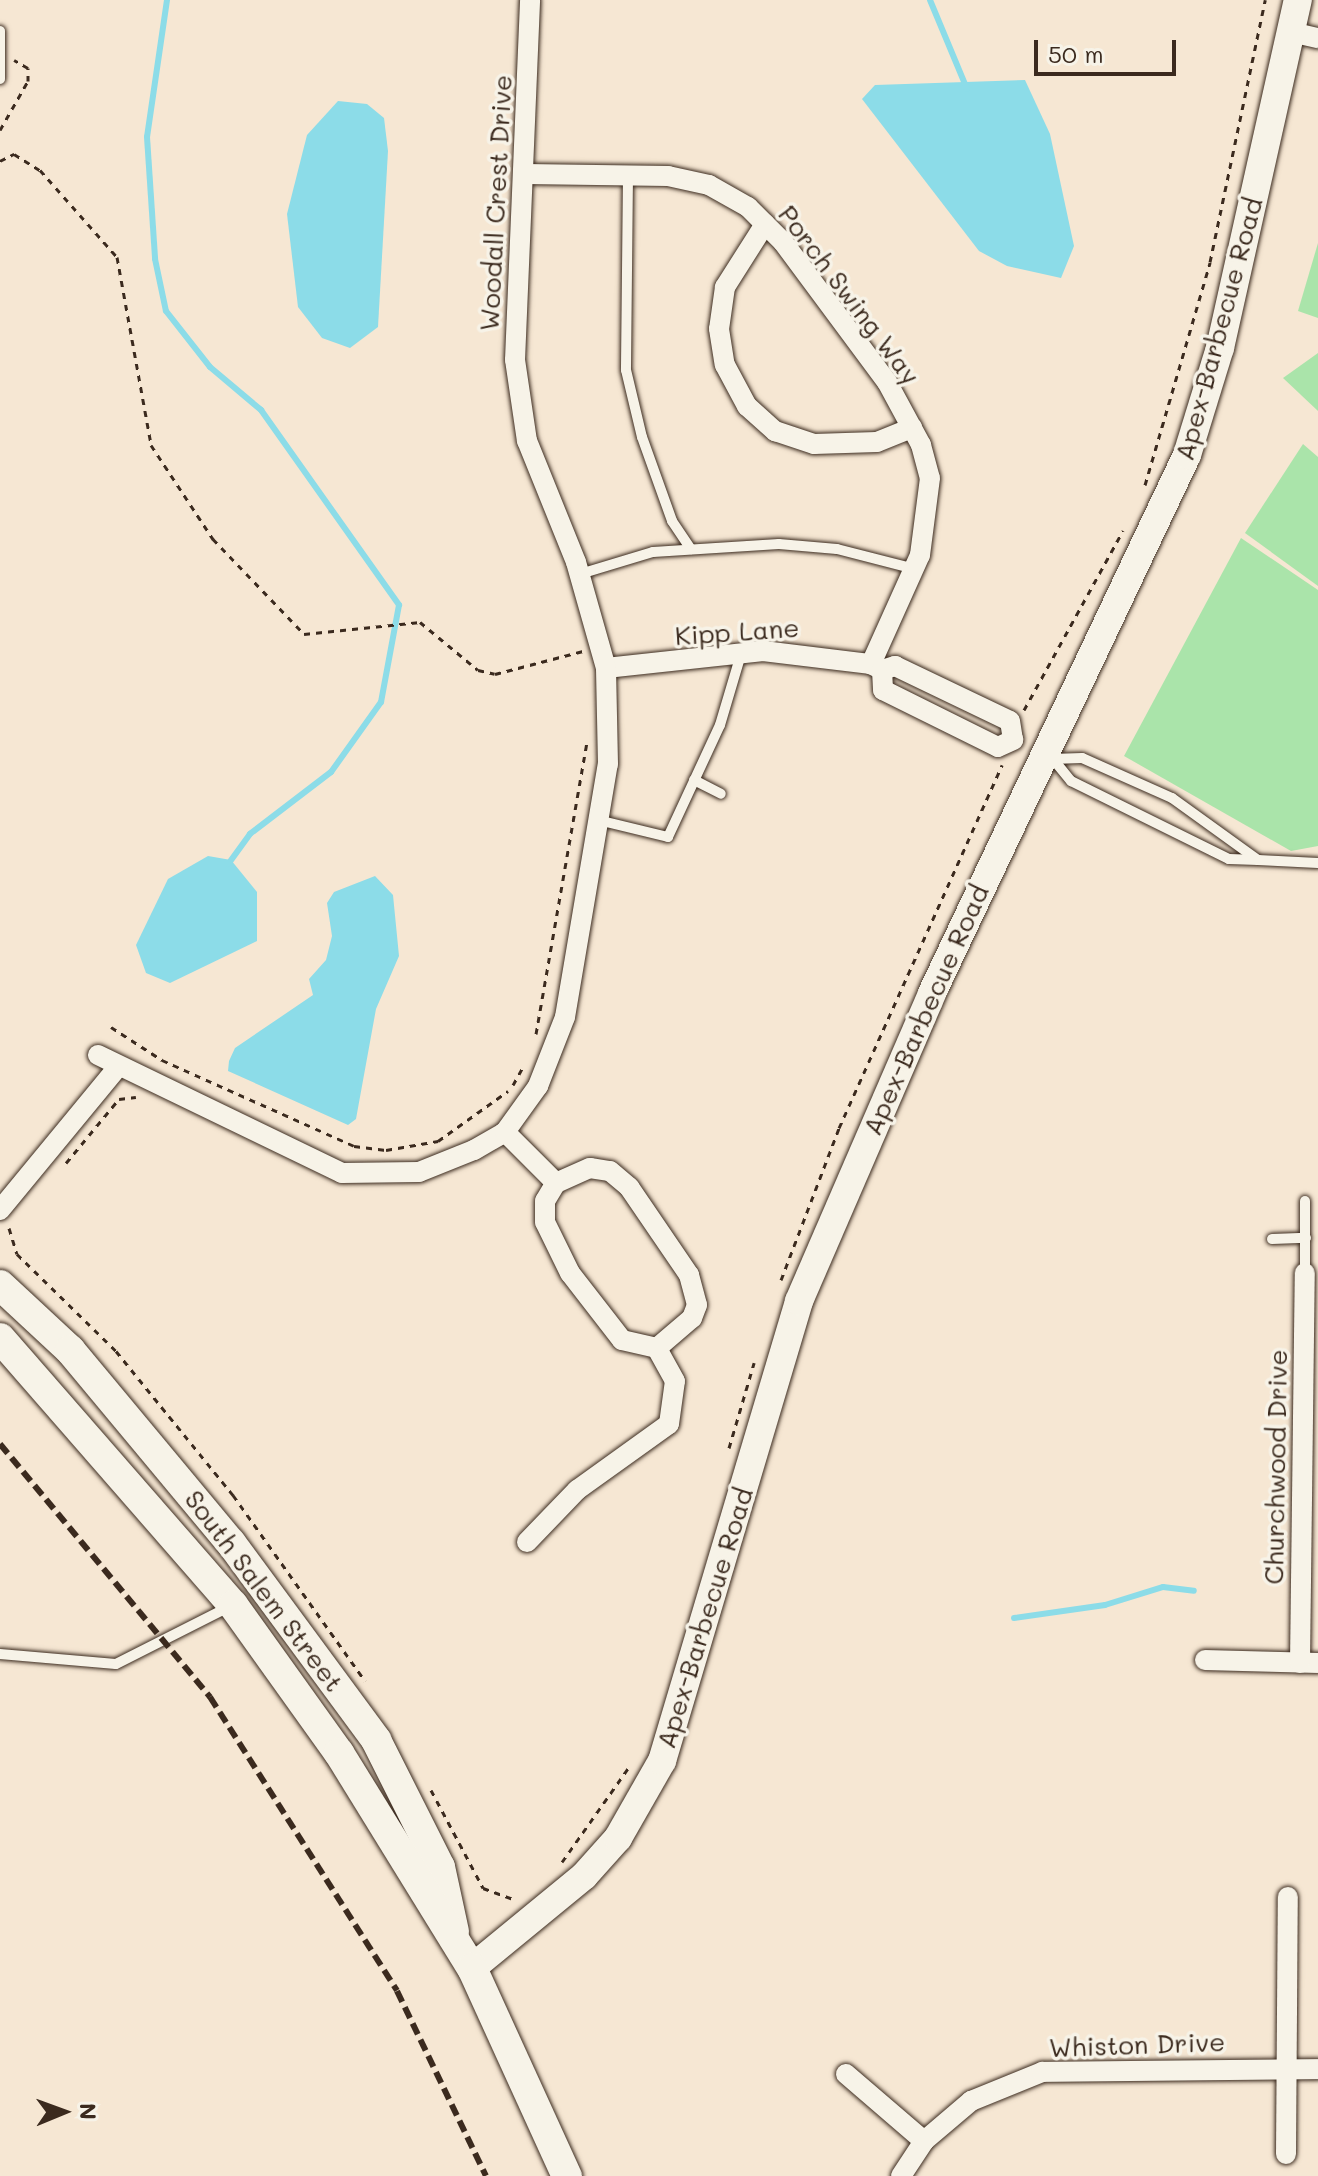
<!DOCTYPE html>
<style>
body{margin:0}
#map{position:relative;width:1318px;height:2176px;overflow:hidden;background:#f6e7d3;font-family:Mali,sans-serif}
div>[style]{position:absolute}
.green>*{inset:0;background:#aae4aa}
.water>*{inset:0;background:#8cdce8}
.stream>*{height:6px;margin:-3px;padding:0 3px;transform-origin:3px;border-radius:3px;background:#8cdce8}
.path>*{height:3px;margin-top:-1.5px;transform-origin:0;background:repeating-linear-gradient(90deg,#3b2a1e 0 6px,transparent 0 12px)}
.roads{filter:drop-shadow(0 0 2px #3b2a1e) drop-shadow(0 0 2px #3b2a1e)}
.lane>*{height:10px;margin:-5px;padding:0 5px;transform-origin:5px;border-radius:5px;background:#f7f3e8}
.street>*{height:20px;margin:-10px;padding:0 10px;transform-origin:10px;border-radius:10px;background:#f7f3e8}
.secondary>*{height:28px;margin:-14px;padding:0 14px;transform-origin:14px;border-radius:14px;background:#f7f3e8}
.primary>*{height:30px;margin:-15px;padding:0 15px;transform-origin:15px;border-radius:15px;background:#f7f3e8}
.rail>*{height:6px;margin-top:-3px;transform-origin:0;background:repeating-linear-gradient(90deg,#3b2a1e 0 12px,transparent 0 18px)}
span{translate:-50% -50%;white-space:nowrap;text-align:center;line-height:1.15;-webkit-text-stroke:7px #f7f3e8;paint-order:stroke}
.street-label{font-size:26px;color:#3b2a1e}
.north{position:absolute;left:24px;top:2072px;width:80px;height:80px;-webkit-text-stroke:6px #f7f3e8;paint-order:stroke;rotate:89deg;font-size:22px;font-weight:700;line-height:32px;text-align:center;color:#3b2a1e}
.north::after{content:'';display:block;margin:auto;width:28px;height:36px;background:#3b2a1e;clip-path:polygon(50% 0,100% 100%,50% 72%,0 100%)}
.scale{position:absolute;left:1034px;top:40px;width:142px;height:36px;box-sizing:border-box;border:4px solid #3b2a1e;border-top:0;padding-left:10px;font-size:24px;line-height:28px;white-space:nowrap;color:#3b2a1e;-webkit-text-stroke:6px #f7f3e8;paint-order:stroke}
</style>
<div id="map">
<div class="green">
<div style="clip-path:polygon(1318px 243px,1318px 318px,1298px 311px)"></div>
<div style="clip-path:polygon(1318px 353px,1318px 411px,1283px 378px)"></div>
<div style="clip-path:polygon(1303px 444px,1318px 457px,1318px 586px,1245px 533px)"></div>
<div style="clip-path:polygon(1241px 538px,1318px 590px,1318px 846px,1291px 851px,1124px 756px)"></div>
</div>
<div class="water">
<div style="clip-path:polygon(1025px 80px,1050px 134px,1074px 246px,1061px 278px,1007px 266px,979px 251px,862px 99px,875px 85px)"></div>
<div style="clip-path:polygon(338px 101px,367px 104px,384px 118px,388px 151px,378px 327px,350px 348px,322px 338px,298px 307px,287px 214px,307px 135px)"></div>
<div style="clip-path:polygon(208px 856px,231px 860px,257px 892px,257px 941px,170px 983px,146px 973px,136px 945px,168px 879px)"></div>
<div style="clip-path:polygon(375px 876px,393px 895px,399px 956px,376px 1009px,356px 1119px,348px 1125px,228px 1071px,229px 1061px,235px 1048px,313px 995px,309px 979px,326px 960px,332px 936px,327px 903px,334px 892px)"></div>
</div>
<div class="stream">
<div style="left:167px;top:0;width:138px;rotate:98.3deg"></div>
<div style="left:147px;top:137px;width:122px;rotate:86.2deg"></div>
<div style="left:155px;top:259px;width:53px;rotate:78.1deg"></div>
<div style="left:166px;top:311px;width:71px;rotate:51.8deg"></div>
<div style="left:210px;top:367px;width:67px;rotate:40.1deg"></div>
<div style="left:261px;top:410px;width:239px;rotate:54.7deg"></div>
<div style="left:399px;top:605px;width:99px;rotate:100.5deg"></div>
<div style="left:381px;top:702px;width:86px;rotate:125.5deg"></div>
<div style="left:331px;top:772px;width:102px;rotate:142.6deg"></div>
<div style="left:250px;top:834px;width:37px;rotate:126deg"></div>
<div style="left:930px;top:0;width:96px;rotate:67.4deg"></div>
<div style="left:1014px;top:1618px;width:92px;rotate:-8.1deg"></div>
<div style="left:1105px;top:1605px;width:61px;rotate:-17.2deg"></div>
<div style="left:1163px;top:1587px;width:31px;rotate:7deg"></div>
</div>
<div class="path">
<div style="left:0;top:130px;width:56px;rotate:-60.3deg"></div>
<div style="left:28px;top:81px;width:13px;rotate:-90deg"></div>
<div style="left:28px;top:68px;width:16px;rotate:-150deg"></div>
<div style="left:0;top:161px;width:16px;rotate:-27deg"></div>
<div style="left:14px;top:154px;width:31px;rotate:32deg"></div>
<div style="left:40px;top:170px;width:116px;rotate:48.5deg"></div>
<div style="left:117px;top:257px;width:191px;rotate:79.7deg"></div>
<div style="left:151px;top:445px;width:113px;rotate:56.6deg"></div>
<div style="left:213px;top:539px;width:132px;rotate:46.2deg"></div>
<div style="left:304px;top:634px;width:117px;rotate:-5.9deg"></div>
<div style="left:420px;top:622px;width:75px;rotate:39.6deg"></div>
<div style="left:478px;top:670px;width:17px;rotate:13deg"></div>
<div style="left:495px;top:674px;width:91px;rotate:-14.6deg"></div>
<div style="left:1145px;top:485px;width:232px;rotate:-73.7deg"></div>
<div style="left:1210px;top:262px;width:268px;rotate:-78.1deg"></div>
<div style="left:1024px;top:710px;width:205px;rotate:-61.1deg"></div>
<div style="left:111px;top:1027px;width:61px;rotate:32.9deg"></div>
<div style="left:162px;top:1060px;width:210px;rotate:24.1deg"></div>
<div style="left:354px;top:1146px;width:32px;rotate:7deg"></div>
<div style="left:386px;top:1150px;width:53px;rotate:-9.8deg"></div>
<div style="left:438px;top:1141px;width:86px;rotate:-35.5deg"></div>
<div style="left:536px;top:1034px;width:295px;rotate:-80.1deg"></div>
<div style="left:513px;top:1085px;width:21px;rotate:-61deg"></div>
<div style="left:66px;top:1163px;width:83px;rotate:-50.4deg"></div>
<div style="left:119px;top:1099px;width:17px;rotate:-7deg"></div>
<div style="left:9px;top:1228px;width:27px;rotate:73deg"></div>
<div style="left:17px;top:1254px;width:139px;rotate:44.4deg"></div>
<div style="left:116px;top:1351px;width:186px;rotate:50.9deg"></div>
<div style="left:233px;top:1495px;width:228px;rotate:54.6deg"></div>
<div style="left:781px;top:1280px;width:163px;rotate:-69.1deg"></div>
<div style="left:839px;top:1128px;width:398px;rotate:-65.8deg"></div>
<div style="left:729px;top:1448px;width:89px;rotate:-73.6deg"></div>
<div style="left:431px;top:1790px;width:111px;rotate:62deg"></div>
<div style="left:483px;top:1888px;width:35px;rotate:20deg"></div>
<div style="left:562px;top:1862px;width:116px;rotate:-54.8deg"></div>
</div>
<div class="roads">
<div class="lane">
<div style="left:0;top:31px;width:48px;rotate:90deg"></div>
<div style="left:628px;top:175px;width:195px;rotate:90.6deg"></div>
<div style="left:626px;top:370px;width:69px;rotate:76.6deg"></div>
<div style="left:642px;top:437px;width:89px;rotate:70.3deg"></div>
<div style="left:672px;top:521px;width:34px;rotate:56deg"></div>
<div style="left:580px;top:574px;width:76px;rotate:-16.8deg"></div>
<div style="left:653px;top:552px;width:126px;rotate:-3.6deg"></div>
<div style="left:779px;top:544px;width:58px;rotate:4.9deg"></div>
<div style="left:837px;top:549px;width:81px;rotate:14.4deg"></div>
<div style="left:1049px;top:754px;width:35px;rotate:51deg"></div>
<div style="left:1071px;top:781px;width:176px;rotate:26.3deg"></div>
<div style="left:1229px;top:859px;width:29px;rotate:2deg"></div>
<div style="left:1258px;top:860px;width:106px;rotate:-144.2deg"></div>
<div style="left:1172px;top:798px;width:98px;rotate:-156deg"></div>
<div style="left:1082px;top:758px;width:23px;rotate:178deg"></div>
<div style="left:694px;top:780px;width:30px;rotate:27deg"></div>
<div style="left:602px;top:821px;width:68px;rotate:13.6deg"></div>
<div style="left:668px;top:837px;width:123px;rotate:-65.1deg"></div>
<div style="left:720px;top:725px;width:74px;rotate:-73.5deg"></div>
<div style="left:1258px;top:860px;width:60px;rotate:2.9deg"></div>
<div style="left:1305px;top:1201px;width:72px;rotate:90deg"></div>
<div style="left:1272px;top:1239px;width:34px;rotate:-2deg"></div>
<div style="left:0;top:1654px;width:116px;rotate:4.9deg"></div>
<div style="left:116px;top:1664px;width:129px;rotate:-26.8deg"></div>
</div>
<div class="street">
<div style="left:1291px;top:32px;width:28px;rotate:13deg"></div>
<div style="left:525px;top:174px;width:143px;rotate:0.8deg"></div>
<div style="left:668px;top:176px;width:42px;rotate:12.4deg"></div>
<div style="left:709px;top:185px;width:45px;rotate:29.4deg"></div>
<div style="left:748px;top:207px;width:49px;rotate:45deg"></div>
<div style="left:783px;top:242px;width:174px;rotate:53.4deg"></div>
<div style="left:887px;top:382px;width:72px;rotate:61.6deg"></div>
<div style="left:921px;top:445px;width:34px;rotate:75deg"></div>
<div style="left:930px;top:478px;width:78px;rotate:97.4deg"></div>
<div style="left:920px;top:555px;width:120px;rotate:114.2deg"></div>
<div style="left:871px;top:664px;width:13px;rotate:29deg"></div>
<div style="left:765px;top:224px;width:75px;rotate:122.4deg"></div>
<div style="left:725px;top:287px;width:42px;rotate:98.1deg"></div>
<div style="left:719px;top:329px;width:36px;rotate:81deg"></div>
<div style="left:725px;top:365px;width:47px;rotate:61.8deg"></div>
<div style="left:747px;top:406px;width:38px;rotate:42deg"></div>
<div style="left:775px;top:431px;width:41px;rotate:18.4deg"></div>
<div style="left:814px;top:444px;width:63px;rotate:-1.8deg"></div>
<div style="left:877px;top:442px;width:38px;rotate:-22deg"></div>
<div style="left:606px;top:668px;width:158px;rotate:-6.2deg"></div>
<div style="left:763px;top:651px;width:109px;rotate:6.9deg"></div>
<div style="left:882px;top:670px;width:20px;rotate:87deg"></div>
<div style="left:883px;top:690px;width:128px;rotate:26.4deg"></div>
<div style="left:998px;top:747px;width:17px;rotate:-25deg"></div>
<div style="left:882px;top:670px;width:14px;rotate:-17deg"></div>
<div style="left:895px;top:666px;width:127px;rotate:25.6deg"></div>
<div style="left:1010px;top:721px;width:19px;rotate:81deg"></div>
<div style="left:98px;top:1055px;width:271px;rotate:25.8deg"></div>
<div style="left:342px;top:1173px;width:77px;rotate:-0.7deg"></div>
<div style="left:419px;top:1172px;width:59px;rotate:-21.8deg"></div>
<div style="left:474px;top:1150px;width:36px;rotate:-30deg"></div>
<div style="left:505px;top:1132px;width:57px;rotate:-54.3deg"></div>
<div style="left:538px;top:1086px;width:74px;rotate:-68.6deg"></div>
<div style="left:565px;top:1017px;width:257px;rotate:-80.4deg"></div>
<div style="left:608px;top:764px;width:96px;rotate:-91.2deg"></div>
<div style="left:606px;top:668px;width:110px;rotate:-105.8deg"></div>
<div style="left:576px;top:562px;width:131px;rotate:-112deg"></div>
<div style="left:527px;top:441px;width:82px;rotate:-98.4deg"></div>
<div style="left:515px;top:360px;width:360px;rotate:-87.6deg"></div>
<div style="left:505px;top:1132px;width:72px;rotate:45deg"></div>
<div style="left:590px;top:1168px;width:20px;rotate:9deg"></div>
<div style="left:610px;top:1171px;width:25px;rotate:40deg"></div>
<div style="left:629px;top:1187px;width:107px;rotate:55.7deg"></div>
<div style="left:689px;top:1275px;width:31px;rotate:75deg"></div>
<div style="left:697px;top:1305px;width:14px;rotate:111deg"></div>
<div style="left:692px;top:1318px;width:46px;rotate:139.4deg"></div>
<div style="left:657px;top:1348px;width:36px;rotate:-167deg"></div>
<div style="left:622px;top:1340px;width:85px;rotate:-127.8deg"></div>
<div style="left:570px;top:1273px;width:57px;rotate:-116.1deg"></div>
<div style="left:545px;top:1222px;width:21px;rotate:-90deg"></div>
<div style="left:545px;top:1201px;width:21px;rotate:-59deg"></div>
<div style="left:556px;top:1183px;width:37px;rotate:-24deg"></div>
<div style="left:0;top:1210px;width:185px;rotate:-50.5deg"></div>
<div style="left:527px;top:1542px;width:72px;rotate:-46.1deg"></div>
<div style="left:577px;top:1490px;width:113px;rotate:-35.7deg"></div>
<div style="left:669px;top:1424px;width:43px;rotate:-82.1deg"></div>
<div style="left:675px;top:1381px;width:38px;rotate:-119deg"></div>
<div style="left:1205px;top:1660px;width:113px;rotate:1.5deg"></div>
<div style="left:1300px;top:1663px;width:390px;rotate:-89.3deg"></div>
<div style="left:846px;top:2074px;width:103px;rotate:40.7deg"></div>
<div style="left:1286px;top:2154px;width:257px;rotate:-89.6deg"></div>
<div style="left:901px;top:2176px;width:42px;rotate:-56.7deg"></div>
<div style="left:924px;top:2141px;width:62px;rotate:-40.4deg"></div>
<div style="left:971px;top:2101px;width:77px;rotate:-22.2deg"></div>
<div style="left:1042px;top:2072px;width:276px;rotate:-0.6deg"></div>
</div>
<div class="secondary">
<div style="left:472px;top:1968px;width:145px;rotate:-39.4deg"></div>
<div style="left:584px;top:1876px;width:51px;rotate:-48.2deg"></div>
<div style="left:618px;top:1838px;width:89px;rotate:-60.3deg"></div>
<div style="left:662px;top:1761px;width:480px;rotate:-73.4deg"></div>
<div style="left:799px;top:1301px;width:335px;rotate:-66.6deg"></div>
<div style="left:932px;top:993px;width:595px;rotate:-64.64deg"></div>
<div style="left:1187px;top:455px;width:112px;rotate:-72.9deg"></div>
<div style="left:1220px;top:348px;width:357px;rotate:-77.4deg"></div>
</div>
<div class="primary">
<div style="left:0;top:1285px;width:96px;rotate:42.9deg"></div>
<div style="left:70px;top:1350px;width:251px;rotate:50.2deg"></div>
<div style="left:231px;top:1543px;width:245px;rotate:53.6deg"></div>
<div style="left:376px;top:1740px;width:142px;rotate:63.3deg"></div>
<div style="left:440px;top:1867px;width:66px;rotate:77.8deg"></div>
<div style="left:0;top:1338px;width:354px;rotate:48.9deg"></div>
<div style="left:233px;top:1605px;width:182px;rotate:54.4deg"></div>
<div style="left:339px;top:1753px;width:253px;rotate:58.3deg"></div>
<div style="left:472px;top:1968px;width:229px;rotate:65.5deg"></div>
</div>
</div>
<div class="rail">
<div style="left:0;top:1444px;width:329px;rotate:50.3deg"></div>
<div style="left:210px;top:1697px;width:348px;rotate:57.5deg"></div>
<div style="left:397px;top:1991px;width:205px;rotate:64.3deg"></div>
</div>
<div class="street-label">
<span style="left:496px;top:203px;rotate:-87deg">Woodall Crest Drive</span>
<span style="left:849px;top:295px;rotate:53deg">Porch Swing Way</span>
<span style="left:1219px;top:329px;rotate:-75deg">Apex-Barbecue Road</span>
<span style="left:737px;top:632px;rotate:-4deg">Kipp Lane</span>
<span style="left:926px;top:1010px;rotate:-66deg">Apex-Barbecue Road</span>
<span style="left:1276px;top:1467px;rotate:-89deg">Churchwood Drive</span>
<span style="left:264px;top:1591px;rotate:53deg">South Salem Street</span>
<span style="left:705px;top:1618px;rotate:-73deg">Apex-Barbecue Road</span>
<span style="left:1137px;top:2045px;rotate:-2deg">Whiston Drive</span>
</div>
<div class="north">N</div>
<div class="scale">50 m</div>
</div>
